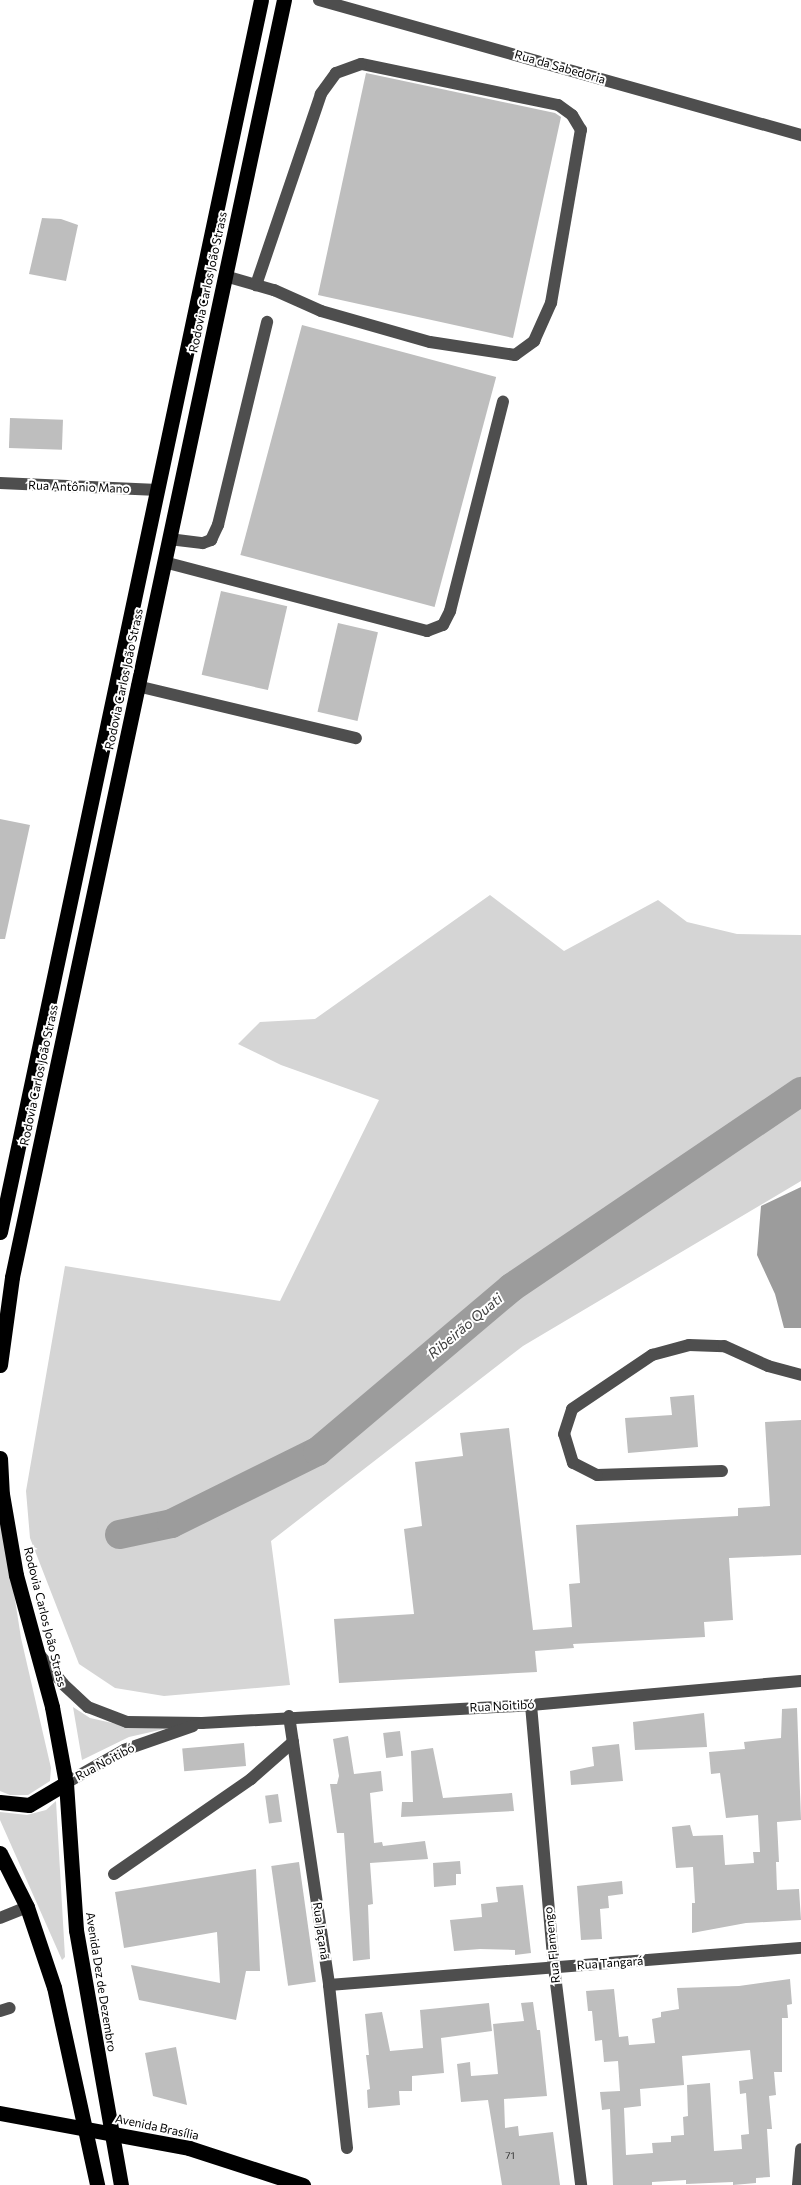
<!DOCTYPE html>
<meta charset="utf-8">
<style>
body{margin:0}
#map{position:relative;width:801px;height:2185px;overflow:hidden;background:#fff;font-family:Commissioner,sans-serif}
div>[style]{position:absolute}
.green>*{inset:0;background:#d5d5d5}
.water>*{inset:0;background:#9c9c9c}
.river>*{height:29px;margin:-14.5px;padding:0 14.5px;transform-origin:14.5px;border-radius:14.5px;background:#9c9c9c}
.building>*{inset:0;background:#bebebe;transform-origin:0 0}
.minor>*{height:12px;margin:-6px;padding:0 6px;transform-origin:6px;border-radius:6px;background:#4e4e4e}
.highway>*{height:15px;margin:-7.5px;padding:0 7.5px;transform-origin:7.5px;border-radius:7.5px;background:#000}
span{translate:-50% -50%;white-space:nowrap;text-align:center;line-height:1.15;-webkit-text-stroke:4px #fff;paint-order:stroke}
.number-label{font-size:10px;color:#303030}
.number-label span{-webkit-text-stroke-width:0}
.street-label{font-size:12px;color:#000}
.water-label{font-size:14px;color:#3d3d3d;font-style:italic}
</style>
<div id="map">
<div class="green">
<div style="clip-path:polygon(490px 895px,564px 951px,658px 900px,687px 922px,737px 934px,801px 935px,801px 1181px,523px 1346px,271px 1541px,290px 1685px,164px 1696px,115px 1688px,79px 1664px,30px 1538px,26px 1491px,65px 1266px,280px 1301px,379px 1100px,281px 1065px,238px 1044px,260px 1022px,315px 1019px)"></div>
<div style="clip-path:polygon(0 1503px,21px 1638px,51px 1768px,50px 1781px,28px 1795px,10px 1795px,0 1791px)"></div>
<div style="clip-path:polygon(73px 1707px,90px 1718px,121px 1725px,173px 1727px,129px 1737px,82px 1760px)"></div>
<div style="clip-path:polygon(56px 1801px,65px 1957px,62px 1960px,0 1820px,0 1812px,27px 1815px,46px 1810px)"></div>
</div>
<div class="water">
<div style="clip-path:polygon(801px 1187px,801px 1328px,784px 1328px,775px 1294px,757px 1255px,761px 1206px)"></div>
</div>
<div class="river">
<div style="left:119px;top:1534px;width:53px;rotate:-11.9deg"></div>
<div style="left:171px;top:1523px;width:163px;rotate:-26.3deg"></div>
<div style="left:317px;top:1451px;width:254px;rotate:-40.2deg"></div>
<div style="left:511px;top:1287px;width:350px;rotate:-34.1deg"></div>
</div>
<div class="building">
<div style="clip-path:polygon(366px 73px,555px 113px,561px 117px,513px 338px,318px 295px)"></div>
<div style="clip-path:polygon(42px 218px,61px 219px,78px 225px,66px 281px,29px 274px)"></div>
<div style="left:302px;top:325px;width:201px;height:238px;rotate:15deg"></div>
<div style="left:10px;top:418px;width:53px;height:30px;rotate:2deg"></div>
<div style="left:221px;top:591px;width:68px;height:86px;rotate:13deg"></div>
<div style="left:338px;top:623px;width:41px;height:91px;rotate:13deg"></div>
<div style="clip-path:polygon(0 819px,30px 825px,5px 939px,0 939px)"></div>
<div style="clip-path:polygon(694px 1395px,698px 1447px,628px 1453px,625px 1418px,672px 1415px,670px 1397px)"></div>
<div style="clip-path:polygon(801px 1420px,801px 1555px,729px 1558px,733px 1620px,704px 1622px,705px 1637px,573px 1644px,574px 1648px,535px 1651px,537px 1672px,339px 1683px,334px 1619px,414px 1614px,404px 1529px,422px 1526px,415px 1462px,463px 1456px,460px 1433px,509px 1428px,533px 1630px,572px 1627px,569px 1584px,580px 1583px,576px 1525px,738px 1516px,738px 1508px,770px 1506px,765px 1422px)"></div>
<div style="clip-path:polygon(797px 1708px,801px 1820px,777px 1822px,779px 1862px,776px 1862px,777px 1890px,799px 1889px,801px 1920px,746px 1923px,692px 1933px,692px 1903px,695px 1903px,693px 1867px,676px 1868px,672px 1827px,690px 1825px,693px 1836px,723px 1835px,725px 1865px,754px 1863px,753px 1852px,760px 1852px,758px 1815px,726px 1818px,720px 1773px,711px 1774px,709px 1752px,745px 1749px,744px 1742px,781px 1738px,782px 1709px)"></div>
<div style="clip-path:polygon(704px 1713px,707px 1747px,635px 1750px,633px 1722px)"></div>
<div style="left:400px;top:1731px;width:25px;height:17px;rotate:83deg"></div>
<div style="clip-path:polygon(348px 1736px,354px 1774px,381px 1771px,383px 1791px,370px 1793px,374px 1843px,382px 1842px,383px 1846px,425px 1841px,428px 1859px,370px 1863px,373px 1904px,368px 1905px,370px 1959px,353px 1961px,344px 1833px,337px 1833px,330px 1784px,337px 1784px,339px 1776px,333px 1739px)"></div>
<div style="left:244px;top:1743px;width:23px;height:62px;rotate:85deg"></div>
<div style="clip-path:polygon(619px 1744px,623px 1781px,571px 1785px,570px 1771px,594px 1766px,592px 1747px)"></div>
<div style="clip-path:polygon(433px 1748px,443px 1798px,512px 1793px,514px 1811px,401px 1817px,402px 1802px,413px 1802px,411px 1751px)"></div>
<div style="left:278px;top:1794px;width:28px;height:13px;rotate:82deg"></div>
<div style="clip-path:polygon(460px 1861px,461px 1874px,456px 1874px,456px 1885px,434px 1887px,433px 1863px)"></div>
<div style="left:299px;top:1862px;width:121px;height:28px;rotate:82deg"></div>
<div style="clip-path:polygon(256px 1869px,260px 1971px,246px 1971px,236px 2020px,139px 2000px,131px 1965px,220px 1983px,217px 1932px,124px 1948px,115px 1892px)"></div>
<div style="clip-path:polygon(622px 1881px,623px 1894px,608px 1896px,609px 1908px,600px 1909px,602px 1939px,581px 1940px,577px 1886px)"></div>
<div style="clip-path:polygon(523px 1885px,531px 1953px,515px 1955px,515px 1950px,480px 1949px,454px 1951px,450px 1920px,482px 1917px,481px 1904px,498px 1902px,496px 1887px)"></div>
<div style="clip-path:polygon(evenodd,790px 1979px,792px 2004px,787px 2005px,788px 2018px,782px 2018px,782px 2072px,774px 2072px,776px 2095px,769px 2096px,772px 2129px,767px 2129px,770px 2177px,756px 2178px,756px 2183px,733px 2185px,733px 2182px,686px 2184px,686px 2180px,652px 2182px,652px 2185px,613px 2185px,610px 2109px,602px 2110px,600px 2092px,620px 2091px,618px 2061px,604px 2062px,602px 2040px,595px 2041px,592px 2011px,588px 2011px,586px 1991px,614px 1989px,619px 2037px,628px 2036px,629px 2045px,655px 2043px,652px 2019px,661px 2017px,661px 2012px,679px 2009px,677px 1988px,739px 1986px,790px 1979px,750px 2050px,753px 2079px,739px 2081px,740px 2094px,746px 2093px,749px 2134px,741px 2135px,742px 2149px,714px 2151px,710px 2083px,687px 2085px,688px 2116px,683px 2117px,684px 2135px,671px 2136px,671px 2142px,652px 2143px,653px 2153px,626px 2155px,624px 2108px,641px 2106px,640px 2089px,684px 2085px,682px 2056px,750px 2050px)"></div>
<div style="clip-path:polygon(533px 2002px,537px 2030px,540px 2030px,547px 2096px,504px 2099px,505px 2128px,518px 2126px,519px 2136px,553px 2132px,560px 2185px,502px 2185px,488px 2100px,461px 2102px,457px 2064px,470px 2062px,471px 2076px,498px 2074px,493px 2024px,524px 2021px,521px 2003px)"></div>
<div style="clip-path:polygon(489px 2003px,492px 2031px,441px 2038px,444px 2073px,412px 2076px,412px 2091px,399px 2091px,400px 2105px,368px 2108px,367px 2090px,370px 2089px,366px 2055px,369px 2055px,365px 2014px,382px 2012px,390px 2051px,423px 2048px,420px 2010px)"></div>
<div style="clip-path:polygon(176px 2047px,187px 2105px,153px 2096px,145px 2053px)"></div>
</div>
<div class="minor">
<div style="left:319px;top:0;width:501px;rotate:15.65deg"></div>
<div style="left:225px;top:276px;width:32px;rotate:16deg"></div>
<div style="left:256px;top:285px;width:19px;rotate:16deg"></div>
<div style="left:274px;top:290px;width:51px;rotate:24.1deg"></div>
<div style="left:321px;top:311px;width:113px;rotate:15.9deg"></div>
<div style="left:430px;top:342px;width:86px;rotate:8.7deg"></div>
<div style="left:515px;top:355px;width:24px;rotate:-36deg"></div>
<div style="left:534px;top:341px;width:42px;rotate:-65.9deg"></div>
<div style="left:551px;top:303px;width:176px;rotate:-80.2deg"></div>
<div style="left:581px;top:130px;width:17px;rotate:-121deg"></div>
<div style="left:572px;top:115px;width:17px;rotate:-144deg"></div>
<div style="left:558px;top:105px;width:201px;rotate:-168.2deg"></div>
<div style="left:361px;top:64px;width:27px;rotate:160deg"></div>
<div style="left:336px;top:73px;width:26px;rotate:126deg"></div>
<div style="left:321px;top:94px;width:202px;rotate:108.8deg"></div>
<div style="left:0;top:483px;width:158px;rotate:2.5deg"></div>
<div style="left:169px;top:539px;width:34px;rotate:7deg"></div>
<div style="left:203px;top:543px;width:9px;rotate:-21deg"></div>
<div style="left:211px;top:540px;width:17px;rotate:-65deg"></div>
<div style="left:218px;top:525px;width:209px;rotate:-76.4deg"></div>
<div style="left:164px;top:562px;width:272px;rotate:14.7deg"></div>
<div style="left:427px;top:631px;width:17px;rotate:-21deg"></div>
<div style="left:443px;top:625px;width:16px;rotate:-63deg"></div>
<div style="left:450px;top:611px;width:216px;rotate:-75.8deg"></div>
<div style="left:137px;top:686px;width:225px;rotate:13.4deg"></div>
<div style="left:722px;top:1471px;width:125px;rotate:178.2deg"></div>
<div style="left:597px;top:1475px;width:27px;rotate:-153deg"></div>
<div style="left:573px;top:1463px;width:30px;rotate:-107deg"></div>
<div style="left:564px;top:1434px;width:26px;rotate:-72deg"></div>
<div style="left:572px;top:1409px;width:97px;rotate:-34deg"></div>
<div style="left:652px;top:1355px;width:38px;rotate:-15deg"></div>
<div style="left:689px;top:1345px;width:35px;rotate:2deg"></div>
<div style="left:724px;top:1346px;width:48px;rotate:24.4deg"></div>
<div style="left:768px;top:1366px;width:34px;rotate:15deg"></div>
<div style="left:39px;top:1654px;width:38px;rotate:51deg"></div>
<div style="left:63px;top:1684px;width:34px;rotate:43deg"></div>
<div style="left:88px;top:1707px;width:42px;rotate:21deg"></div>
<div style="left:127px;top:1722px;width:75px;rotate:0.8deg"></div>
<div style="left:202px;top:1723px;width:329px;rotate:-3.1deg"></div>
<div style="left:531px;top:1705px;width:271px;rotate:-5.1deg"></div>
<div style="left:531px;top:1705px;width:263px;rotate:85deg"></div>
<div style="left:554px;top:1967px;width:220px;rotate:82.9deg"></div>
<div style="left:289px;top:1716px;width:272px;rotate:81.5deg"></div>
<div style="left:329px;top:1985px;width:164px;rotate:83.7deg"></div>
<div style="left:66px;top:1783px;width:67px;rotate:-29.6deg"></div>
<div style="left:124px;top:1750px;width:73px;rotate:-19.2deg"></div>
<div style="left:114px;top:1874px;width:167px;rotate:-34.7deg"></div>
<div style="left:251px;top:1779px;width:56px;rotate:-41.4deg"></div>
<div style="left:0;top:1918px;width:29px;rotate:-22deg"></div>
<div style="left:329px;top:1985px;width:473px;rotate:-4.5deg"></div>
<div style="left:0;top:2011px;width:10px;rotate:-17deg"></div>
<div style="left:798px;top:2185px;width:36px;rotate:-85deg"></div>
</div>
<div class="highway">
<div style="left:0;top:1232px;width:1259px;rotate:-78.04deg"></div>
<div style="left:0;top:1365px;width:89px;rotate:-82.2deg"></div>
<div style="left:12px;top:1277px;width:1306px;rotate:-77.98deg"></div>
<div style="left:0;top:1458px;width:36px;rotate:87deg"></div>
<div style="left:2px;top:1494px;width:82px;rotate:80.2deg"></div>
<div style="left:16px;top:1575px;width:137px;rotate:74.7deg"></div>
<div style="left:52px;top:1707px;width:77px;rotate:79.6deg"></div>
<div style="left:66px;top:1783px;width:147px;rotate:86.1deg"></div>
<div style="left:76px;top:1930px;width:259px;rotate:80deg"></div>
<div style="left:0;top:1802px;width:29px;rotate:6deg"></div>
<div style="left:29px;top:1805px;width:43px;rotate:-30.7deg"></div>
<div style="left:0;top:1853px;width:60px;rotate:63.4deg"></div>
<div style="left:27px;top:1907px;width:84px;rotate:71.4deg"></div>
<div style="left:54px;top:1987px;width:203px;rotate:77.7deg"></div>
<div style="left:0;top:2113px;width:192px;rotate:10.5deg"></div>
<div style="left:189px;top:2148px;width:120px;rotate:18deg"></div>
</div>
<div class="number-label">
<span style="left:510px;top:2156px">71</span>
</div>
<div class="street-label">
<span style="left:560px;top:67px;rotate:16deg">Rua da Sabedoria</span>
<span style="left:208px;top:282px;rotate:-78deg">Rodovia Carlos João Strass</span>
<span style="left:79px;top:487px;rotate:2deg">Rua Antônio Mano</span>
<span style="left:124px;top:679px;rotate:-78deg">Rodovia Carlos João Strass</span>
<span style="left:39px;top:1075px;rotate:-78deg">Rodovia Carlos João Strass</span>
<span style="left:45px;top:1617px;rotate:76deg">Rodovia Carlos João Strass</span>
<span style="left:502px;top:1706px;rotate:-3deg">Rua Noitibó</span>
<span style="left:105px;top:1762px;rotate:-28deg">Rua Noitibó</span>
<span style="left:321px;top:1931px;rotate:82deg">Rua Jaçanã</span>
<span style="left:552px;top:1945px;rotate:-96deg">Rua Flamengo</span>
<span style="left:610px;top:1963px;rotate:-4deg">Rua Tangará</span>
<span style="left:101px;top:1982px;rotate:81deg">Avenida Dez de Dezembro</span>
<span style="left:157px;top:2127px;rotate:12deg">Avenida Brasília</span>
</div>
<div class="water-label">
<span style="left:465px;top:1326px;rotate:-40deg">Ribeirão Quati</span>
</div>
</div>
